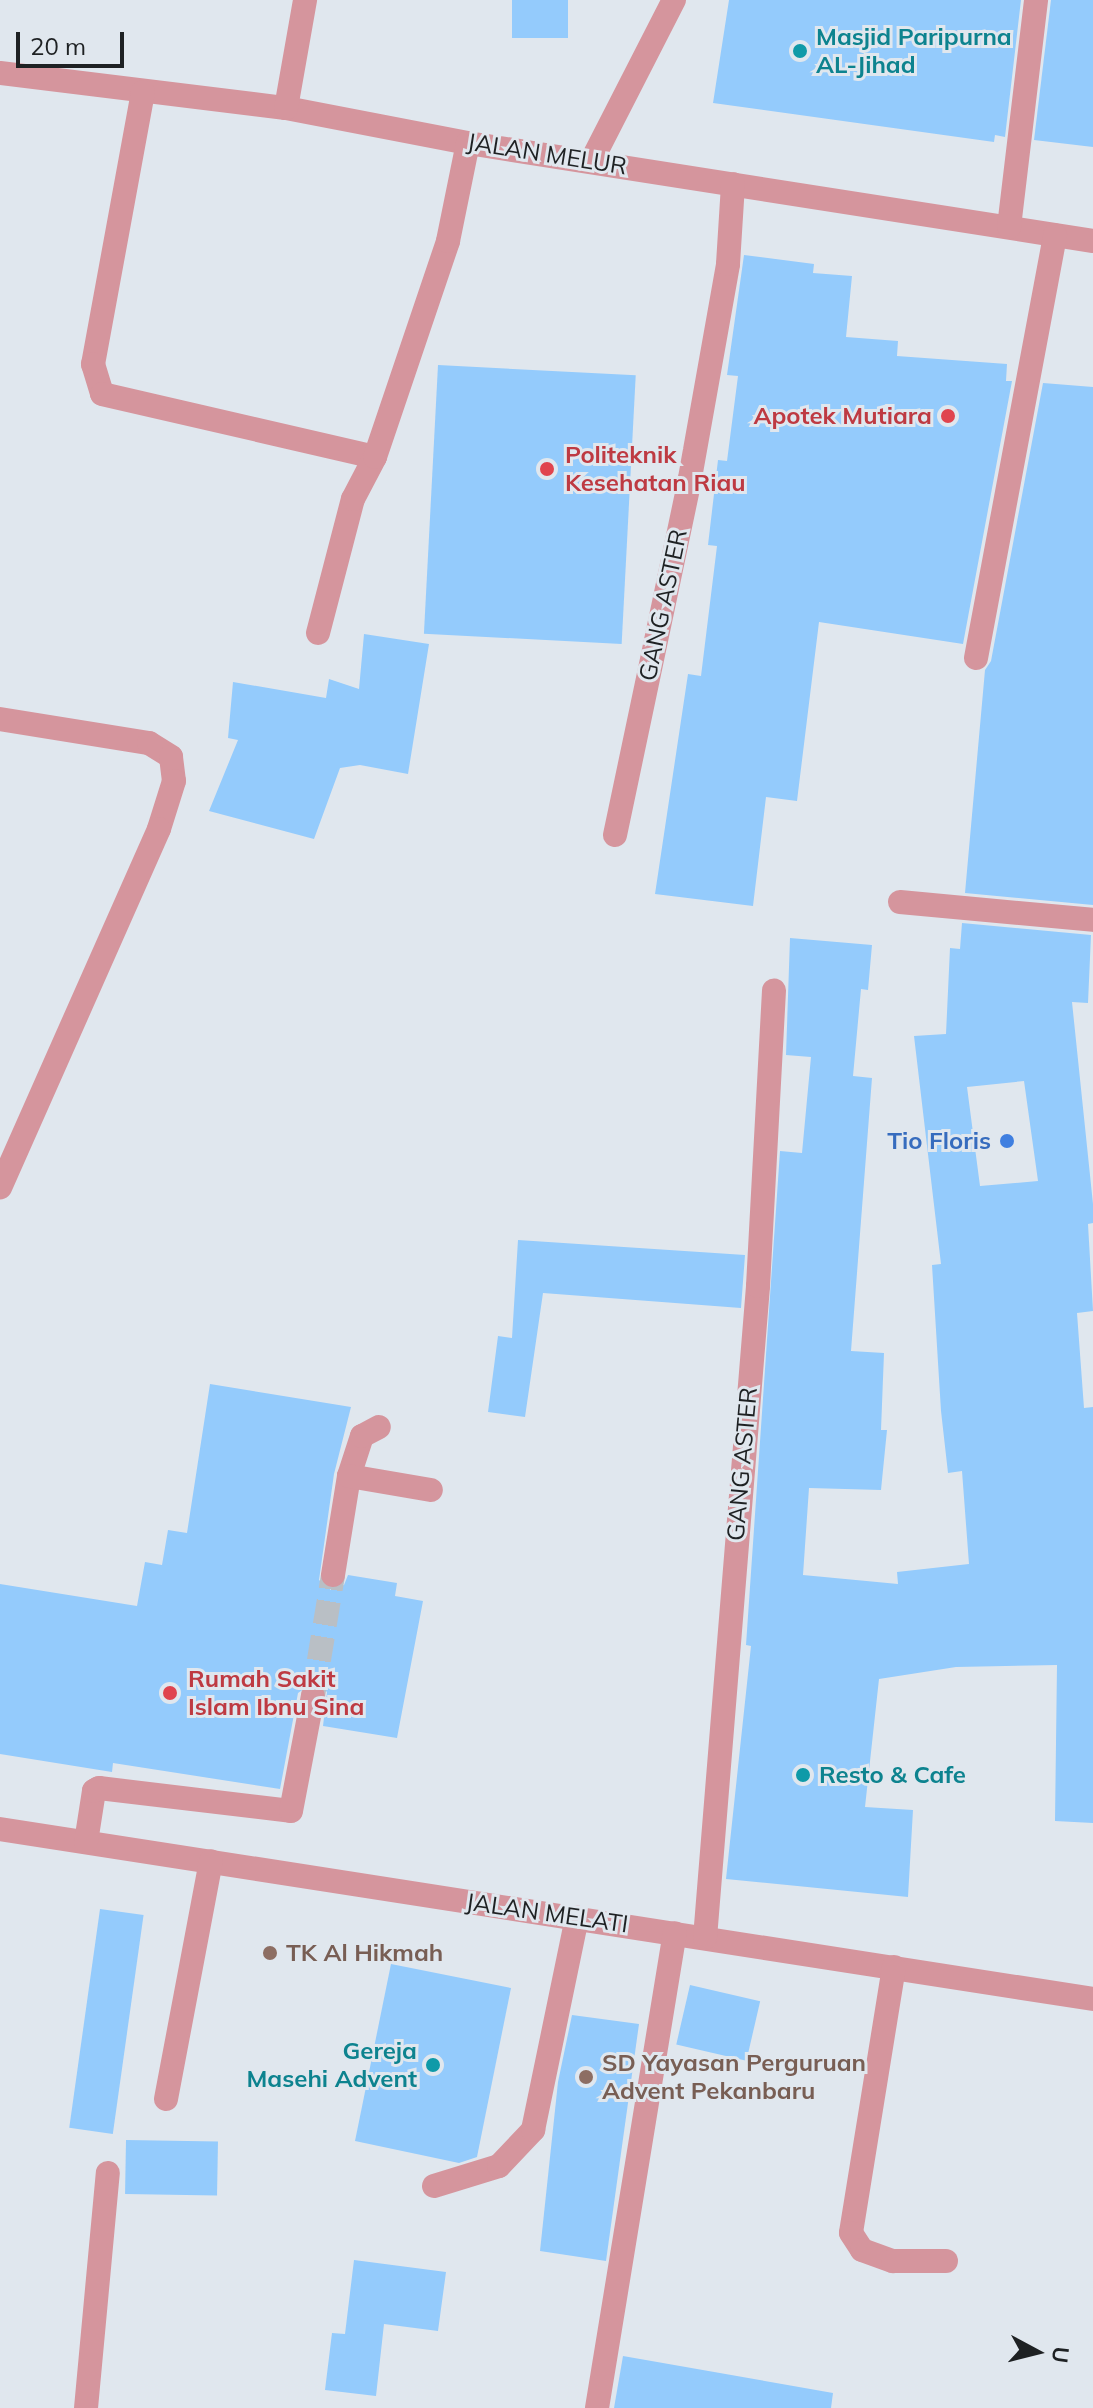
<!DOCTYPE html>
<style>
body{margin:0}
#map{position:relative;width:1093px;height:2408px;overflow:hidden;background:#e0e7ee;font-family:Mulish,sans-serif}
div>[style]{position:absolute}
.building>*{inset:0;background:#94cbfc;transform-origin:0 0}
.minor-tunnel>*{height:24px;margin-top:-12px;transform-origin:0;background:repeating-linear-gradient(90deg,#b9bfc5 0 24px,transparent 0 36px)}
.minor>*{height:24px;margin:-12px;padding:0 12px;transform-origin:12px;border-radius:12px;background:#d5959d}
.dots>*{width:22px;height:22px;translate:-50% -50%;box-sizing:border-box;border:4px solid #e0e7ee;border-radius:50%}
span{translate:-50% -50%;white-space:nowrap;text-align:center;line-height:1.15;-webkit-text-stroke:6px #e0e7ee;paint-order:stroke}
.culture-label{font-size:24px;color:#0d838f;font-weight:700}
.left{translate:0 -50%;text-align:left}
.right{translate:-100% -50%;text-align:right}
.street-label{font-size:24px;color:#1e2123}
.health-label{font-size:24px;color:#be3a42;font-weight:700}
.shop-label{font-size:24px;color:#366cbe;font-weight:700}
.education-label{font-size:24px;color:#785e54;font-weight:700}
.north{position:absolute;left:997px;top:2312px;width:80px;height:80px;-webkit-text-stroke:6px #e0e7ee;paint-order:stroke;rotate:97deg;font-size:22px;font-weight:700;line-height:32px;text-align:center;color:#1e2123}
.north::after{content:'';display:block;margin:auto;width:28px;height:36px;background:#1e2123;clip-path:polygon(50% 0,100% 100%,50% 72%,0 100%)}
.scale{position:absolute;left:16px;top:32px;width:108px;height:36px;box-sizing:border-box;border:4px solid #1e2123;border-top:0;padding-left:10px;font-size:24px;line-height:28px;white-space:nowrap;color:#1e2123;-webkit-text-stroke:6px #e0e7ee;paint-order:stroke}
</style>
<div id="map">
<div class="building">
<div style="left:512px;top:0;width:56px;height:38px"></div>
<div style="clip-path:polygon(729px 0,1021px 0,1005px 137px,995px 135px,994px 142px,713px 103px)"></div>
<div style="clip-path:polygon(1051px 0,1093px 0,1093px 147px,1034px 140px)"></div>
<div style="clip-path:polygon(744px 255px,814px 264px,813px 273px,852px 276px,846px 337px,898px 341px,897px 356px,1007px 364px,1006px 381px,1012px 381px,963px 644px,819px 622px,797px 801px,766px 797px,753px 906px,655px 894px,688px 674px,701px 676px,717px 546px,708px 545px,718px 460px,727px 461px,738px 376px,727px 375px)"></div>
<div style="left:438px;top:365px;width:198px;height:269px;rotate:3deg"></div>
<div style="clip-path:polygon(1043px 383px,1093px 387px,1093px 905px,965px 893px,985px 670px,991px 661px)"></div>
<div style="clip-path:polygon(364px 634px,429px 644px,408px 774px,360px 765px,340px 768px,314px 839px,209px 811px,238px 740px,228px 738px,233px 682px,326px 698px,329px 679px,359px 689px)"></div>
<div style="clip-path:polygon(evenodd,962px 923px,1091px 935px,1088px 1003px,1072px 1002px,1093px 1204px,1093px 1223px,1088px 1224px,1093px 1311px,1077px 1313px,1084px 1408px,1093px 1407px,1093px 1823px,1055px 1821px,1057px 1665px,956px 1667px,879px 1679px,865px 1807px,913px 1810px,908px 1897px,726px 1879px,751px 1646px,746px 1645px,780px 1151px,802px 1153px,811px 1057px,786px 1055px,790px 938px,872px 945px,868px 990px,861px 989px,853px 1076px,872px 1078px,851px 1351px,884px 1353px,881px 1430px,887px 1430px,881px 1490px,809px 1488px,803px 1575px,898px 1584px,897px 1572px,969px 1564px,962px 1471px,948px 1473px,941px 1411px,932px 1265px,941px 1264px,914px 1036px,946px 1034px,950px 948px,960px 949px,962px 923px,1024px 1081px,1038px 1181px,980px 1186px,967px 1087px,1024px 1081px)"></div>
<div style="clip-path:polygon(518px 1240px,745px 1255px,741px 1308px,543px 1293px,525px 1417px,488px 1412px,498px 1336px,512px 1338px)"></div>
<div style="clip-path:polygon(210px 1384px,351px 1407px,334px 1474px,319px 1580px,331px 1590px,344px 1585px,348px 1575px,397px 1583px,395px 1596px,423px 1601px,397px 1738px,323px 1726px,327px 1692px,315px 1681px,298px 1693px,280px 1789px,113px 1763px,112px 1772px,0 1754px,0 1584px,137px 1606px,145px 1562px,162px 1565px,168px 1530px,187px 1533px)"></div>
<div style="left:100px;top:1909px;width:44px;height:221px;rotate:8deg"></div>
<div style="clip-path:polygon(391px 1964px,511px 1988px,477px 2157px,459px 2163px,355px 2141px)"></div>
<div style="left:690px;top:1985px;width:72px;height:61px;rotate:13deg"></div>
<div style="clip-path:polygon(572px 2015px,639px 2024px,606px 2261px,540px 2251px,558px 2082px)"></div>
<div style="left:126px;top:2140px;width:92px;height:54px;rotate:1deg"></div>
<div style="clip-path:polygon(354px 2260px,446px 2272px,438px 2331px,384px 2324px,376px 2396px,325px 2390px,332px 2333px,345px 2334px)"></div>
<div style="clip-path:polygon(623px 2356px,833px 2393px,831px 2408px,614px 2408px)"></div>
</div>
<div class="minor-tunnel">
<div style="left:313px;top:1696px;width:123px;rotate:-80.6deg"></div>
</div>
<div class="minor">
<div style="left:0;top:73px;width:288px;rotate:7deg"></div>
<div style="left:286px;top:108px;width:185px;rotate:10.9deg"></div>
<div style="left:468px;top:143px;width:633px;rotate:8.91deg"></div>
<div style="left:143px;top:92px;width:277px;rotate:100.4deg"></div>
<div style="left:93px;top:364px;width:31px;rotate:73deg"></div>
<div style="left:102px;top:394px;width:280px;rotate:13deg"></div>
<div style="left:286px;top:108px;width:110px;rotate:-80deg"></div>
<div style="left:592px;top:160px;width:180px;rotate:-62.9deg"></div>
<div style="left:1009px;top:227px;width:229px;rotate:-83.2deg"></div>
<div style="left:318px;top:633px;width:138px;rotate:-75.4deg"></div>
<div style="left:353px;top:499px;width:47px;rotate:-62.4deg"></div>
<div style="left:375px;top:457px;width:228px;rotate:-71.3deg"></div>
<div style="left:448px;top:241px;width:100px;rotate:-78.5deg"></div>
<div style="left:976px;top:658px;width:430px;rotate:-79.4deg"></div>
<div style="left:0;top:719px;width:151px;rotate:9.2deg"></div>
<div style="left:149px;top:743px;width:26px;rotate:32deg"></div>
<div style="left:171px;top:757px;width:24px;rotate:83deg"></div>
<div style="left:174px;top:781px;width:50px;rotate:107.4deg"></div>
<div style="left:159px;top:829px;width:392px;rotate:113.9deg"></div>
<div style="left:615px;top:835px;width:365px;rotate:-78.1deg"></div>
<div style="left:690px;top:478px;width:217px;rotate:-79.9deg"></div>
<div style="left:728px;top:264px;width:80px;rotate:-86.4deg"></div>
<div style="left:900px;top:902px;width:194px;rotate:5.3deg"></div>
<div style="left:349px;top:1476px;width:42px;rotate:-72deg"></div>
<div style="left:362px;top:1436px;width:19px;rotate:-28deg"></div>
<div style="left:333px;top:1575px;width:100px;rotate:-80.8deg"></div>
<div style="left:349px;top:1476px;width:83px;rotate:9.7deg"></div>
<div style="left:0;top:1829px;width:1106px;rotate:8.84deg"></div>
<div style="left:86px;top:1842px;width:52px;rotate:-81.1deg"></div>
<div style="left:94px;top:1791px;width:6px;rotate:-31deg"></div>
<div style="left:99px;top:1788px;width:193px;rotate:6.8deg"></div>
<div style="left:291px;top:1811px;width:117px;rotate:-79.2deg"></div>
<div style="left:705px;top:1938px;width:654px;rotate:-85.35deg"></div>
<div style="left:758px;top:1286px;width:296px;rotate:-86.9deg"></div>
<div style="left:894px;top:1967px;width:269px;rotate:99.2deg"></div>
<div style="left:851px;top:2233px;width:20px;rotate:57deg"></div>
<div style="left:862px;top:2250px;width:33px;rotate:20deg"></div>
<div style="left:893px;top:2261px;width:53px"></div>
<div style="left:166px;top:2099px;width:242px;rotate:-79.3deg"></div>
<div style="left:434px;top:2186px;width:68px;rotate:-17.1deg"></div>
<div style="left:499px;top:2166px;width:50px;rotate:-46.6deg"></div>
<div style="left:533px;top:2130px;width:217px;rotate:-78.3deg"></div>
<div style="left:86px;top:2408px;width:236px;rotate:-84.7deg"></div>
<div style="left:597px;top:2408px;width:481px;rotate:-80.7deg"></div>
</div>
<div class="dots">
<div style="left:800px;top:51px;background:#0f9aa8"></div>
<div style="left:948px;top:416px;background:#e0444e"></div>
<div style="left:547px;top:469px;background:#e0444e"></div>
<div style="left:1007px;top:1141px;background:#3f7fe0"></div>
<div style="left:170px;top:1693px;background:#e0444e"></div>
<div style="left:803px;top:1775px;background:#0f9aa8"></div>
<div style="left:270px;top:1953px;background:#8d6e63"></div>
<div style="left:433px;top:2065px;background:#0f9aa8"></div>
<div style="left:586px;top:2077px;background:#8d6e63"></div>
</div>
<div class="culture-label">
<span class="left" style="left:816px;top:51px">Masjid Paripurna<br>AL-Jihad</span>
<span class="left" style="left:819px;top:1775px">Resto &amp; Cafe</span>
<span class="right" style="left:417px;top:2065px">Gereja<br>Masehi Advent</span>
</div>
<div class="street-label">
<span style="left:547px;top:154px;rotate:9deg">JALAN MELUR</span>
<span style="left:663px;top:605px;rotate:-78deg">GANG ASTER</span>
<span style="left:742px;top:1464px;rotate:-85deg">GANG ASTER</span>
<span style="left:547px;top:1913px;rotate:8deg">JALAN MELATI</span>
</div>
<div class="health-label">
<span class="right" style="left:932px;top:416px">Apotek Mutiara</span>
<span class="left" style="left:565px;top:469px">Politeknik<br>Kesehatan Riau</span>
<span class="left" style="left:188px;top:1693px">Rumah Sakit<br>Islam Ibnu Sina</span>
</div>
<div class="shop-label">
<span class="right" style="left:991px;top:1141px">Tio Floris</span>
</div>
<div class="education-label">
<span class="left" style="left:286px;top:1953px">TK Al Hikmah</span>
<span class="left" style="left:602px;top:2077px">SD Yayasan Perguruan<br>Advent Pekanbaru</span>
</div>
<div class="north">U</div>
<div class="scale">20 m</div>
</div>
